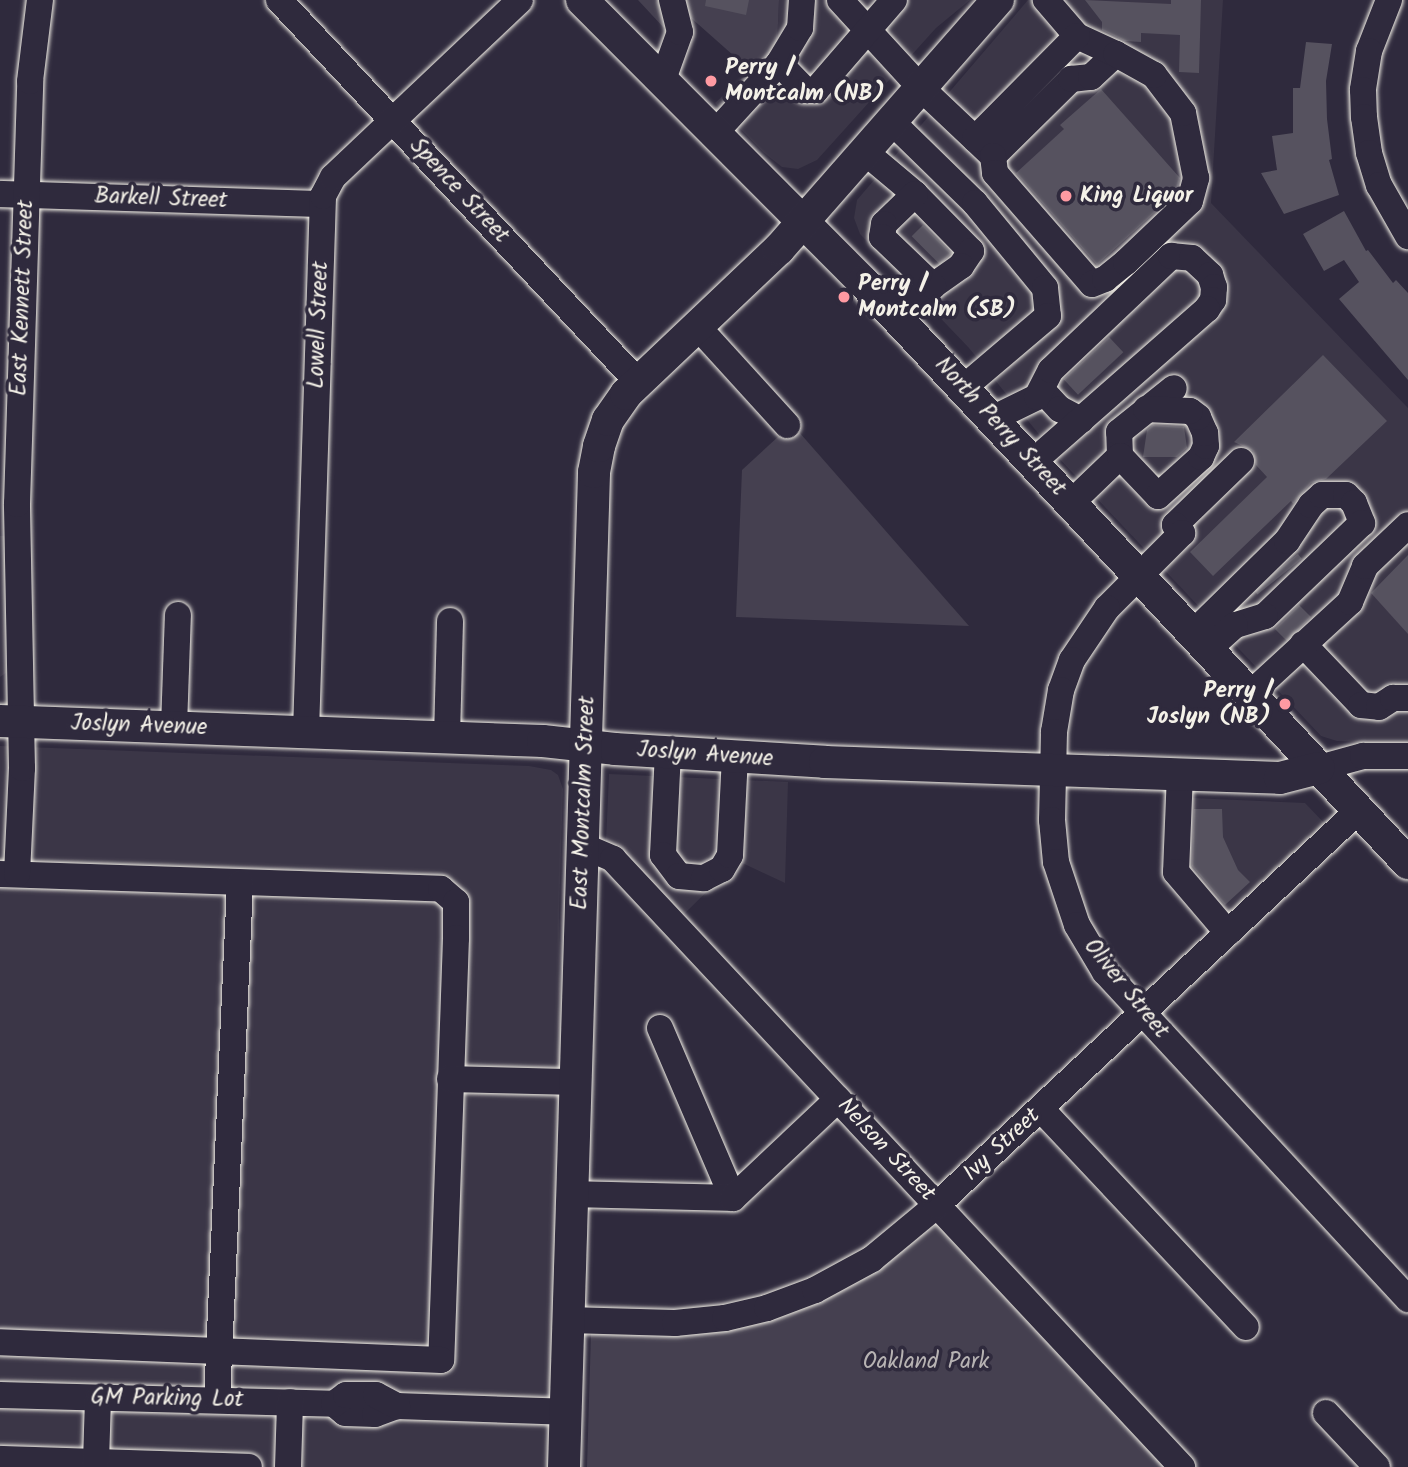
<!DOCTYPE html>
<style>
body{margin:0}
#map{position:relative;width:1408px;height:1467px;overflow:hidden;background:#2f2a3d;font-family:Kalam,sans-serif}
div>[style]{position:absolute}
.built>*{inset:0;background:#3b3647}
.green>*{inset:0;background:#454050}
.building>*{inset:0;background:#56525f;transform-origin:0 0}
.roads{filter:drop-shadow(0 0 2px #f4f1e8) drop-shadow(0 0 2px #f4f1e8)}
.minor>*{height:26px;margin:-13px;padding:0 13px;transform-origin:13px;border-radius:13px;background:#2f2a3d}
.major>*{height:32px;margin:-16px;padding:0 16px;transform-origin:16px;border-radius:16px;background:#2f2a3d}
.dots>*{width:19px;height:19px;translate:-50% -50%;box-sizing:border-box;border:4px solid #2f2a3d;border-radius:50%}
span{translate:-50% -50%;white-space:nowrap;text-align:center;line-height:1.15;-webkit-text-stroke:7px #2f2a3d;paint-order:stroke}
.poi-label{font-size:23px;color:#f4f1e8;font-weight:700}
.left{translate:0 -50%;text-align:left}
.right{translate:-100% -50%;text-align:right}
.street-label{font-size:23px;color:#f4f1e8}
.park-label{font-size:23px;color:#b7b3b3}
</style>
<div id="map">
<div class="built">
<div style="clip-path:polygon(779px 0,970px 0,936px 28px,817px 160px,798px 169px,782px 167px,763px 152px,715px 103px,777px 46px)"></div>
<div style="clip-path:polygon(1028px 0,1223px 0,1211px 203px,1408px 408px,1408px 744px,1337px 741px,1321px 736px,1055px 454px,969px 348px,860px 234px,854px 218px,857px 200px)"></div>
<div style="clip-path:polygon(0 536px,8px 536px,6px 673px,0 677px)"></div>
<div style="clip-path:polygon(0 746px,529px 766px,551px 770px,558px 775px,563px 789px,559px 914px,561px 1040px,548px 1467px,0 1467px)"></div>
<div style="clip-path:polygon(609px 774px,788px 782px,785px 883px,738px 861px,680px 918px,606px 841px)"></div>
<div style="clip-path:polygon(1169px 797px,1305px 803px,1328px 827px,1217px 932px,1169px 875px)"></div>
</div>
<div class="green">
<div style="clip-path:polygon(638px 0,779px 0,777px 46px,751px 71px,690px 17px,664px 28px)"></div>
<div style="clip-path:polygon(792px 424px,969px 626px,736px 617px,742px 470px)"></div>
<div style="clip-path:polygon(938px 1225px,1169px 1467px,587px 1467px,591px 1334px,699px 1333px)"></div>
</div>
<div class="building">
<div style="clip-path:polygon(706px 0,749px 0,746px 15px,705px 6px)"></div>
<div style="clip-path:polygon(1085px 0,1171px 4px,1171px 0,1201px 0,1199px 73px,1179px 72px,1180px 35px,1141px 33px,1141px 42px,1125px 41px,1102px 30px,1102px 22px)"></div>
<div style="clip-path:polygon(1306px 42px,1332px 44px,1326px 81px,1327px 119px,1332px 159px,1329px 160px,1339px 195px,1284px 214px,1261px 173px,1277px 170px,1272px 136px,1293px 133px,1293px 88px,1300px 88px)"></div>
<div style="clip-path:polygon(1101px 89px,1180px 178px,1176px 193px,1097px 265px,1016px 173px,1064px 129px,1060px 125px)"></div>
<div style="clip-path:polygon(1344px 211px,1366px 251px,1368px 250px,1393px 283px,1396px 280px,1408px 293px,1408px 380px,1339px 299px,1359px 282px,1344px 260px,1324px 271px,1303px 234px)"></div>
<div style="left:923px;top:225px;width:40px;height:16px;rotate:45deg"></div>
<div style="left:1109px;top:337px;width:21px;height:62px;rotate:47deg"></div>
<div style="clip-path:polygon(1323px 355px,1387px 421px,1326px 479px,1311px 483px,1293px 504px,1291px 501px,1213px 576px,1190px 552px,1267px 477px,1256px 465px,1253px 451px,1234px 442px)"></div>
<div style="clip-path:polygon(1153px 425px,1184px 427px,1187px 448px,1177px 457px,1143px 457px,1147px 430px)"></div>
<div style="left:1298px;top:554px;width:6px;height:57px;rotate:51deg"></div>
<div style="clip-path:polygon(1408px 555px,1408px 634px,1371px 593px)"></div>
<div style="left:1299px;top:605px;width:17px;height:34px;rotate:45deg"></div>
<div style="clip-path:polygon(1194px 809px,1222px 809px,1223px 837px,1238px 870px,1250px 882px,1225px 905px,1192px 866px)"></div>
</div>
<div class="roads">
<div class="minor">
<div style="left:279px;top:0;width:524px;rotate:46.78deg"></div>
<div style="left:840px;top:0;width:120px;rotate:47.4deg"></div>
<div style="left:921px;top:88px;width:99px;rotate:43.4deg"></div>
<div style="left:993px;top:156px;width:110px;rotate:-44.6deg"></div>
<div style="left:1071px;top:79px;width:20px;rotate:-6deg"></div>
<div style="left:1091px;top:77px;width:34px;rotate:-43deg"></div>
<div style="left:1116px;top:54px;width:43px;rotate:-155.2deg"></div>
<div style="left:1077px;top:36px;width:48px;rotate:-130.7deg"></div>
<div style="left:1389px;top:0;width:55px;rotate:111.4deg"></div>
<div style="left:1369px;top:51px;width:39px;rotate:99deg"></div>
<div style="left:1363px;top:90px;width:27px;rotate:88deg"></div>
<div style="left:1364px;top:117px;width:36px;rotate:82deg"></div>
<div style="left:1369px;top:153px;width:34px;rotate:73deg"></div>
<div style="left:1379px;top:185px;width:59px;rotate:60.4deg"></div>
<div style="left:779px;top:63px;width:37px;rotate:46deg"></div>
<div style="left:805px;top:90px;width:11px"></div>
<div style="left:816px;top:90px;width:119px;rotate:-49.1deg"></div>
<div style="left:662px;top:82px;width:53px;rotate:-70.2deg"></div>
<div style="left:680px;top:32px;width:33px;rotate:-104deg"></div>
<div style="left:892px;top:122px;width:116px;rotate:44.3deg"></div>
<div style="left:975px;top:203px;width:110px;rotate:50.5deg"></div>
<div style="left:1045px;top:288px;width:28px;rotate:84deg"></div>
<div style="left:1048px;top:316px;width:111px;rotate:139.7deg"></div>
<div style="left:714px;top:134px;width:96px;rotate:-47.5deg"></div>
<div style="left:779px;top:63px;width:41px;rotate:-59deg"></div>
<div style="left:800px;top:28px;width:28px;rotate:-86deg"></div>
<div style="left:975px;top:139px;width:145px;rotate:-45.3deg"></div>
<div style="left:865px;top:152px;width:65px;rotate:40deg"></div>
<div style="left:915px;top:194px;width:80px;rotate:45.5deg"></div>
<div style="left:971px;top:251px;width:18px;rotate:124deg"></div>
<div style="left:961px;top:266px;width:83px;rotate:144.8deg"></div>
<div style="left:993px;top:156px;width:17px;rotate:83deg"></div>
<div style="left:995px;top:173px;width:147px;rotate:48.9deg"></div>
<div style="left:1092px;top:284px;width:14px;rotate:-21deg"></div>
<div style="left:1105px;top:279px;width:27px;rotate:-39deg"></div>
<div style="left:1126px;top:262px;width:88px;rotate:-43.6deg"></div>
<div style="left:1190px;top:201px;width:24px;rotate:-75deg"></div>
<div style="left:1196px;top:178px;width:66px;rotate:-101.3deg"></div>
<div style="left:1183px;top:113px;width:48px;rotate:-127.3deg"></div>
<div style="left:1154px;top:75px;width:43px;rotate:-151.1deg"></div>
<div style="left:0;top:194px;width:322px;rotate:1.8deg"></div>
<div style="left:915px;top:194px;width:43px;rotate:135.9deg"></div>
<div style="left:884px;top:224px;width:13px;rotate:99deg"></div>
<div style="left:882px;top:237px;width:71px;rotate:43.9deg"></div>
<div style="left:697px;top:326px;width:134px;rotate:47.7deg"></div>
<div style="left:1042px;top:390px;width:26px;rotate:47deg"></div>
<div style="left:1060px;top:409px;width:24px;rotate:28deg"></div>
<div style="left:992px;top:419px;width:50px;rotate:-26.1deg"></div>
<div style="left:1037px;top:397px;width:30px;rotate:-63deg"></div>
<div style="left:1051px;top:370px;width:166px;rotate:-43.5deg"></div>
<div style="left:1171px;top:256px;width:21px;rotate:5deg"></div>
<div style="left:1192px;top:258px;width:25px;rotate:43deg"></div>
<div style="left:1210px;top:275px;width:13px;rotate:72deg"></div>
<div style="left:1214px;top:287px;width:13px;rotate:94deg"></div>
<div style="left:1213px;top:300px;width:11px;rotate:124deg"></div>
<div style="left:1207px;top:309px;width:232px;rotate:138.7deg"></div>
<div style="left:1120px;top:456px;width:24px;rotate:-92deg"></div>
<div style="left:1119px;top:432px;width:70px;rotate:-38.7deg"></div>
<div style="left:1241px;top:461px;width:92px;rotate:135.9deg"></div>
<div style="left:1175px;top:525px;width:11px;rotate:49deg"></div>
<div style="left:1182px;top:533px;width:106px;rotate:135deg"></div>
<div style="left:1107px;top:608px;width:63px;rotate:123.9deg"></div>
<div style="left:1072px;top:660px;width:32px;rotate:110deg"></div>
<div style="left:1061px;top:690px;width:43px;rotate:99.5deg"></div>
<div style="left:1054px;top:732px;width:88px;rotate:91.3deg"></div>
<div style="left:1052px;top:820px;width:42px;rotate:84.6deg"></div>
<div style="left:1056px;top:862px;width:66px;rotate:71.6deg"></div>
<div style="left:1077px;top:925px;width:55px;rotate:59.2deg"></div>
<div style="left:1105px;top:972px;width:446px;rotate:47.2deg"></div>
<div style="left:1071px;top:503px;width:68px;rotate:-43.8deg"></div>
<div style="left:1120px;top:456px;width:55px;rotate:46.5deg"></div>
<div style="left:1158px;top:496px;width:58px;rotate:-42.2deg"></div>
<div style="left:1201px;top:457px;width:12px;rotate:-66deg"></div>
<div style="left:1206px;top:446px;width:13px;rotate:-94deg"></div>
<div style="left:1205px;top:433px;width:17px;rotate:-114deg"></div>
<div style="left:1198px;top:417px;width:10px;rotate:-143deg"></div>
<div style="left:1190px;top:411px;width:44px;rotate:-177.4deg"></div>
<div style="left:1193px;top:633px;width:132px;rotate:-44.4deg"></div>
<div style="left:1287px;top:541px;width:43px;rotate:-56.3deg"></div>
<div style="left:1311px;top:505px;width:15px;rotate:-42deg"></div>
<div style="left:1322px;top:495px;width:24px"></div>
<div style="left:1346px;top:495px;width:11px;rotate:45deg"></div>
<div style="left:1354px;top:503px;width:22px;rotate:68deg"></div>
<div style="left:1362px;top:523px;width:134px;rotate:136.2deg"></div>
<div style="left:1265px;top:616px;width:31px;rotate:163deg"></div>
<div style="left:1235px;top:625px;width:36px;rotate:138deg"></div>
<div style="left:1303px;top:644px;width:84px;rotate:46.4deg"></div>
<div style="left:1361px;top:705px;width:18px;rotate:6deg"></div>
<div style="left:1379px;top:707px;width:17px;rotate:-33deg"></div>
<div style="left:1393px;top:698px;width:15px"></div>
<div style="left:1250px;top:694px;width:136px;rotate:-42.6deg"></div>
<div style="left:1350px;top:602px;width:39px;rotate:-67deg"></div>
<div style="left:1365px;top:566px;width:59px;rotate:-43.6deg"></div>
<div style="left:174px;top:727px;width:112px;rotate:-88deg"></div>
<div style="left:306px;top:732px;width:536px;rotate:-88.18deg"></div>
<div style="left:323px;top:196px;width:21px;rotate:-62deg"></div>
<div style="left:333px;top:177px;width:257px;rotate:-43.4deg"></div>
<div style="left:447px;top:737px;width:116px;rotate:-88.5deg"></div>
<div style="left:668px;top:752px;width:103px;rotate:92.8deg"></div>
<div style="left:663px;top:855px;width:26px;rotate:53deg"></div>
<div style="left:679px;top:876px;width:25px;rotate:5deg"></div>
<div style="left:704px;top:878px;width:20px;rotate:-27deg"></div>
<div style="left:722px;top:869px;width:16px;rotate:-60deg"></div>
<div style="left:730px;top:855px;width:98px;rotate:-87.1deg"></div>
<div style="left:1319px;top:768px;width:46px;rotate:-15.3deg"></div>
<div style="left:1363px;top:756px;width:45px"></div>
<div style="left:1180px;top:773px;width:99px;rotate:92.3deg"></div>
<div style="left:1176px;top:872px;width:80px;rotate:49.6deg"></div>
<div style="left:583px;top:846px;width:33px;rotate:23deg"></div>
<div style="left:613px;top:859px;width:833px;rotate:46.9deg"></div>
<div style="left:0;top:874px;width:441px;rotate:1.9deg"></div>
<div style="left:441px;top:889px;width:20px;rotate:41deg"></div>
<div style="left:456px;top:902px;width:36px;rotate:90deg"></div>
<div style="left:456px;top:938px;width:422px;rotate:92deg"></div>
<div style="left:441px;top:1360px;width:441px;rotate:-177.7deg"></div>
<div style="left:17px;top:874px;width:106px;rotate:-87.3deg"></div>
<div style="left:22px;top:768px;width:264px;rotate:-91.1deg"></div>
<div style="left:17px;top:504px;width:423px;rotate:-88.2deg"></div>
<div style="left:30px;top:81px;width:82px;rotate:-83deg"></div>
<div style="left:660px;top:1028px;width:185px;rotate:66.8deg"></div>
<div style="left:450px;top:1079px;width:125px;rotate:1.4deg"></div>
<div style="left:1041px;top:1109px;width:299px;rotate:46.8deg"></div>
<div style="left:572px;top:1194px;width:161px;rotate:1.4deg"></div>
<div style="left:733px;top:1198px;width:144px;rotate:-43.3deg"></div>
<div style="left:568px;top:1320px;width:107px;rotate:1.6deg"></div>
<div style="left:675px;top:1323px;width:50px;rotate:-5.7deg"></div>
<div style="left:725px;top:1318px;width:43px;rotate:-13.4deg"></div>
<div style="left:767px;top:1308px;width:51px;rotate:-20.6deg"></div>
<div style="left:815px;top:1290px;width:65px;rotate:-28.5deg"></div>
<div style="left:872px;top:1259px;width:85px;rotate:-39.7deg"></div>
<div style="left:937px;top:1205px;width:578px;rotate:-43.11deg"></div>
<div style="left:0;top:1395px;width:334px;rotate:1.5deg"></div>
<div style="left:334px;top:1404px;width:14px;rotate:39deg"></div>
<div style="left:345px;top:1413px;width:30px;rotate:2deg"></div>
<div style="left:375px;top:1414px;width:23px;rotate:-20deg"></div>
<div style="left:397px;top:1406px;width:168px;rotate:2deg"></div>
<div style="left:217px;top:1400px;width:517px;rotate:-87.45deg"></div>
<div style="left:334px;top:1404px;width:15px;rotate:-37deg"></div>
<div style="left:346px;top:1395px;width:30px"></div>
<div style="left:376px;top:1395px;width:24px;rotate:28deg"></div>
<div style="left:1326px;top:1413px;width:74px;rotate:46.6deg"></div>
<div style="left:0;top:1459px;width:249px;rotate:1.8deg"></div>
<div style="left:96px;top:1462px;width:64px;rotate:-88.2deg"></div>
<div style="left:288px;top:1467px;width:65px;rotate:-88.2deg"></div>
</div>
<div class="major">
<div style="left:582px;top:0;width:398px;rotate:45.1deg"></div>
<div style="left:863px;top:282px;width:797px;rotate:46.83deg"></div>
<div style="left:0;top:721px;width:543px;rotate:2.11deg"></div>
<div style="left:543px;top:741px;width:72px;rotate:6.3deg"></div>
<div style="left:615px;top:749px;width:210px;rotate:3.5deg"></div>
<div style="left:825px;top:762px;width:455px;rotate:2deg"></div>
<div style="left:1280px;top:778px;width:40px;rotate:-14.4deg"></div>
<div style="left:564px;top:1467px;width:995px;rotate:-88.27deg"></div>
<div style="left:594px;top:472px;width:26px;rotate:-79deg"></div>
<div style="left:599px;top:446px;width:28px;rotate:-71deg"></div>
<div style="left:608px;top:420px;width:32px;rotate:-55deg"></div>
<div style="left:626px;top:394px;width:211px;rotate:-43.5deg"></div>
<div style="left:779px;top:249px;width:332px;rotate:-48.7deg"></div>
</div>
</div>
<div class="dots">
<div style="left:711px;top:81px;background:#ff9aa2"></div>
<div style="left:1066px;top:196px;background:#ff9aa2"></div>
<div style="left:844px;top:297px;background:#ff9aa2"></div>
<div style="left:1285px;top:704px;background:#ff9aa2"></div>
</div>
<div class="poi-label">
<span class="left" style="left:725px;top:81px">Perry /<br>Montcalm (NB)</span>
<span class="left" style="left:1080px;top:196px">King Liquor</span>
<span class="left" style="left:858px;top:297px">Perry /<br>Montcalm (SB)</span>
<span class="right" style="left:1271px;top:704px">Perry /<br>Joslyn (NB)</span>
</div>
<div class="street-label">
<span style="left:459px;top:191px;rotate:47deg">Spence Street</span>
<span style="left:161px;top:199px;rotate:2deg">Barkell Street</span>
<span style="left:23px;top:298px;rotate:-88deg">East Kennett Street</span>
<span style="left:319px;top:325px;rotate:-88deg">Lowell Street</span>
<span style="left:1000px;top:427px;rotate:47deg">North Perry Street</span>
<span style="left:139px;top:726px;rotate:2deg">Joslyn Avenue</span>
<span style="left:705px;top:755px;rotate:4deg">Joslyn Avenue</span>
<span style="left:584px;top:803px;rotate:-88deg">East Montcalm Street</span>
<span style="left:1126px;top:989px;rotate:51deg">Oliver Street</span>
<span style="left:1002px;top:1145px;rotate:-43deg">Ivy Street</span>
<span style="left:886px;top:1150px;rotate:47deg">Nelson Street</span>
<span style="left:167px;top:1399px;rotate:1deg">GM Parking Lot</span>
</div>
<div class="park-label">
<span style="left:926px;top:1362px">Oakland Park</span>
</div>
</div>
